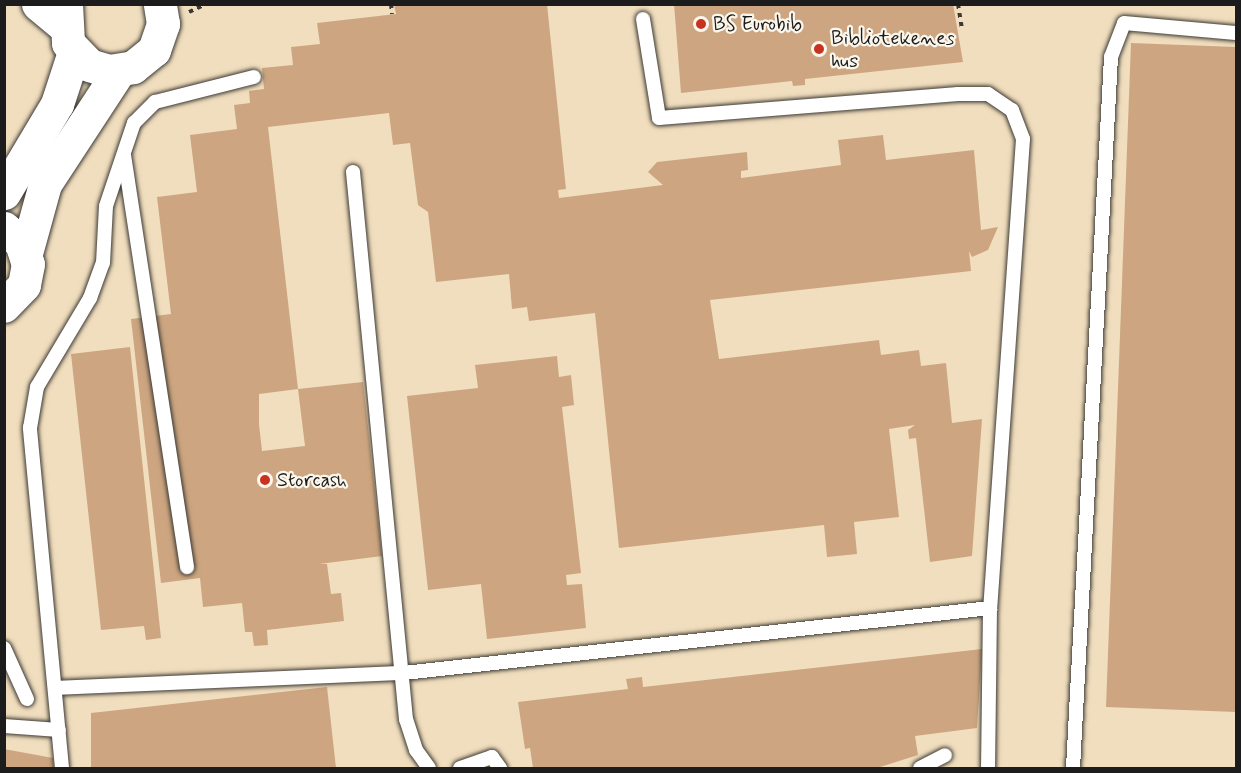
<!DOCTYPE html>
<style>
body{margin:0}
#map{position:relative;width:1241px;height:773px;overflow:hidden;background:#f1debe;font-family:Mynerve,sans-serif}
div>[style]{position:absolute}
.building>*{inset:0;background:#cda681}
.path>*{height:4px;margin-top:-2px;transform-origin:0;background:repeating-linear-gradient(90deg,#3c3934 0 4.5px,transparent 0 9px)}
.roads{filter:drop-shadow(0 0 2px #3c3934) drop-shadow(0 0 2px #3c3934)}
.lane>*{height:14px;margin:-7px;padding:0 7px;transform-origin:7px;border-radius:7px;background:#fff}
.secondary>*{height:33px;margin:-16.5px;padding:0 16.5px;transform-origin:16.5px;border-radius:16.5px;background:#fff}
.highway>*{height:33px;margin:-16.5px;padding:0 16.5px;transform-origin:16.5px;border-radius:16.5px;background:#fff}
.dots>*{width:16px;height:16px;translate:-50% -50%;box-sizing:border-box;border:3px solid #fbf7ec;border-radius:50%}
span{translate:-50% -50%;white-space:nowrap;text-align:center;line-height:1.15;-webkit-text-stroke:4.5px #fbf7ec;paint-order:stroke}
.poi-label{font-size:20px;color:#1c1c1c}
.left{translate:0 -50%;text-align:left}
.frame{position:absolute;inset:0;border:6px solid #1c1c1c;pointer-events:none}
</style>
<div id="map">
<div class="building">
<div style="clip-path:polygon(394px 4px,547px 4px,566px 189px,558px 190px,559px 198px,663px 185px,648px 172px,657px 162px,747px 152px,748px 170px,741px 171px,741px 178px,841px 165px,838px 140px,883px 135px,886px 160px,974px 150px,981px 230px,998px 227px,988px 250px,972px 257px,969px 251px,971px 271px,710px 300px,719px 359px,879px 340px,881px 355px,919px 350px,921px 366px,946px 363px,952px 423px,982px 419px,972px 556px,930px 562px,916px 438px,909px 439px,908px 430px,915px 425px,889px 429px,899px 517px,854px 522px,857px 554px,827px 557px,824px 525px,619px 548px,595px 313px,529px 321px,527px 307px,512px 309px,509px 274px,436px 282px,428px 212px,418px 205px,410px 143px,393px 145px,389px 113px,268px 127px,298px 389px,259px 394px,259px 424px,262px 451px,305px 446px,298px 389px,363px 382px,382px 556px,319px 564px,327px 564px,331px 594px,341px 593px,344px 621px,267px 630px,268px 645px,254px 646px,252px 632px,245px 632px,242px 603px,203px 607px,200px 578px,161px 583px,131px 319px,171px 314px,157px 197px,197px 192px,190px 135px,237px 129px,234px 105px,250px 103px,249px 91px,264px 89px,262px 68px,293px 65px,291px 47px,320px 44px,317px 23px,396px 14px)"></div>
<div style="clip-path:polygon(674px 4px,953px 4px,963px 62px,805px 79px,805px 85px,793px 86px,792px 81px,681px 93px)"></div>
<div style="clip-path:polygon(1131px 43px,1236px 47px,1236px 712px,1106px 707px)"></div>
<div style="clip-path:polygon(130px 347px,161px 638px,146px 640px,144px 626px,101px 630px,71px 354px)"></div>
<div style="clip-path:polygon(557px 356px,559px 377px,571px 375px,574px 405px,562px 407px,581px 573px,566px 575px,567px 585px,582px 584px,586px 628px,487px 639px,481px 584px,428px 590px,407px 396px,478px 388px,475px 365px)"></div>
<div style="clip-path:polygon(982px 649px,977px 728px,915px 736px,918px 755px,877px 768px,533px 768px,530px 748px,525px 749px,518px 702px,628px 689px,626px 679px,642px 677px,643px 687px)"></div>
<div style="clip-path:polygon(327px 687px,336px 768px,91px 768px,91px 713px)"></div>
<div style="clip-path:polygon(4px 749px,53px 758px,54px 768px,4px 768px)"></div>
</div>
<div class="path">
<div style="left:391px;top:4px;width:10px;rotate:84deg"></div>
<div style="left:958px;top:4px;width:26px;rotate:81deg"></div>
<div style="left:189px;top:12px;width:19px;rotate:-25deg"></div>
</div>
<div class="roads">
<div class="lane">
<div style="left:643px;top:19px;width:100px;rotate:80.8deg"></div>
<div style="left:659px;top:118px;width:300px;rotate:-4.6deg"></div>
<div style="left:958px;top:94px;width:30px"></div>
<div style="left:988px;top:94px;width:29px;rotate:34deg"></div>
<div style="left:1012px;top:110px;width:31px;rotate:69deg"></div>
<div style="left:1023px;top:139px;width:470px;rotate:94deg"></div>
<div style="left:990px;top:608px;width:160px;rotate:90.7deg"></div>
<div style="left:124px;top:155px;width:417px;rotate:81.3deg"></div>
<div style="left:353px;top:172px;width:550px;rotate:84.47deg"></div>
<div style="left:406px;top:719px;width:33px;rotate:72deg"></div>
<div style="left:416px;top:750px;width:22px;rotate:54deg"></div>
<div style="left:4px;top:648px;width:56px;rotate:65.7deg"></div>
<div style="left:55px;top:688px;width:349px;rotate:-2.5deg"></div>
<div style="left:404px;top:673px;width:590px;rotate:-6.33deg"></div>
<div style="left:4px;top:726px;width:55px;rotate:4.2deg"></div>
<div style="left:62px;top:768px;width:342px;rotate:-95.4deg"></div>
<div style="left:30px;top:428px;width:42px;rotate:-80.3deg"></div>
<div style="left:37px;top:387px;width:104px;rotate:-59.2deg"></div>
<div style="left:90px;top:298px;width:37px;rotate:-70deg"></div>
<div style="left:103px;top:263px;width:57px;rotate:-87deg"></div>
<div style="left:106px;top:206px;width:88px;rotate:-71.4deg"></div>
<div style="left:134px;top:123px;width:30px;rotate:-45deg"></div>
<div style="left:155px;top:102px;width:102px;rotate:-14.2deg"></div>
<div style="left:460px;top:768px;width:34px;rotate:-19deg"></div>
<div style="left:492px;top:757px;width:14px;rotate:54deg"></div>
<div style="left:920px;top:768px;width:28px;rotate:-27deg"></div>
<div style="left:1073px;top:768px;width:712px;rotate:-86.94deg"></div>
<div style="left:1111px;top:57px;width:36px;rotate:-69deg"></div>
<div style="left:1124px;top:23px;width:112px;rotate:5.1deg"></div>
</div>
<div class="secondary">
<div style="left:66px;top:4px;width:39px;rotate:87deg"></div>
<div style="left:68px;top:43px;width:30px;rotate:46deg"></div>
<div style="left:89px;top:65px;width:21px;rotate:17deg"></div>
<div style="left:109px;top:71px;width:24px;rotate:-9deg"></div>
<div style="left:133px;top:67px;width:27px;rotate:-39deg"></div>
<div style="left:154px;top:50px;width:28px;rotate:-71deg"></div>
<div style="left:163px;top:24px;width:20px;rotate:-99deg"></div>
<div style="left:4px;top:193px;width:104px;rotate:-59.2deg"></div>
<div style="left:57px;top:104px;width:55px;rotate:-71.9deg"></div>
<div style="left:4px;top:228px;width:23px;rotate:41deg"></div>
<div style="left:21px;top:243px;width:22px;rotate:72deg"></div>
<div style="left:28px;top:264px;width:21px;rotate:101deg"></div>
<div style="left:24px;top:285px;width:29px;rotate:134deg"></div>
<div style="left:26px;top:253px;width:72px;rotate:-74.6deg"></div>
<div style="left:45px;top:184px;width:135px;rotate:-56.8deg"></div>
</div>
<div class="highway">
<div style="left:38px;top:4px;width:33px;rotate:40deg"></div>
</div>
</div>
<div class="dots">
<div style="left:701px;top:24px;background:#c8321e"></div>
<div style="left:819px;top:49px;background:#c8321e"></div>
<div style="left:265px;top:480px;background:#c8321e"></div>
</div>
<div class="poi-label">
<span class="left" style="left:713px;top:24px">BS Eurobib</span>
<span class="left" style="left:831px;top:50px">Bibliotekenes<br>hus</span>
<span class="left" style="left:277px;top:480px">Storcash</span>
</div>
<div class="frame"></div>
</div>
